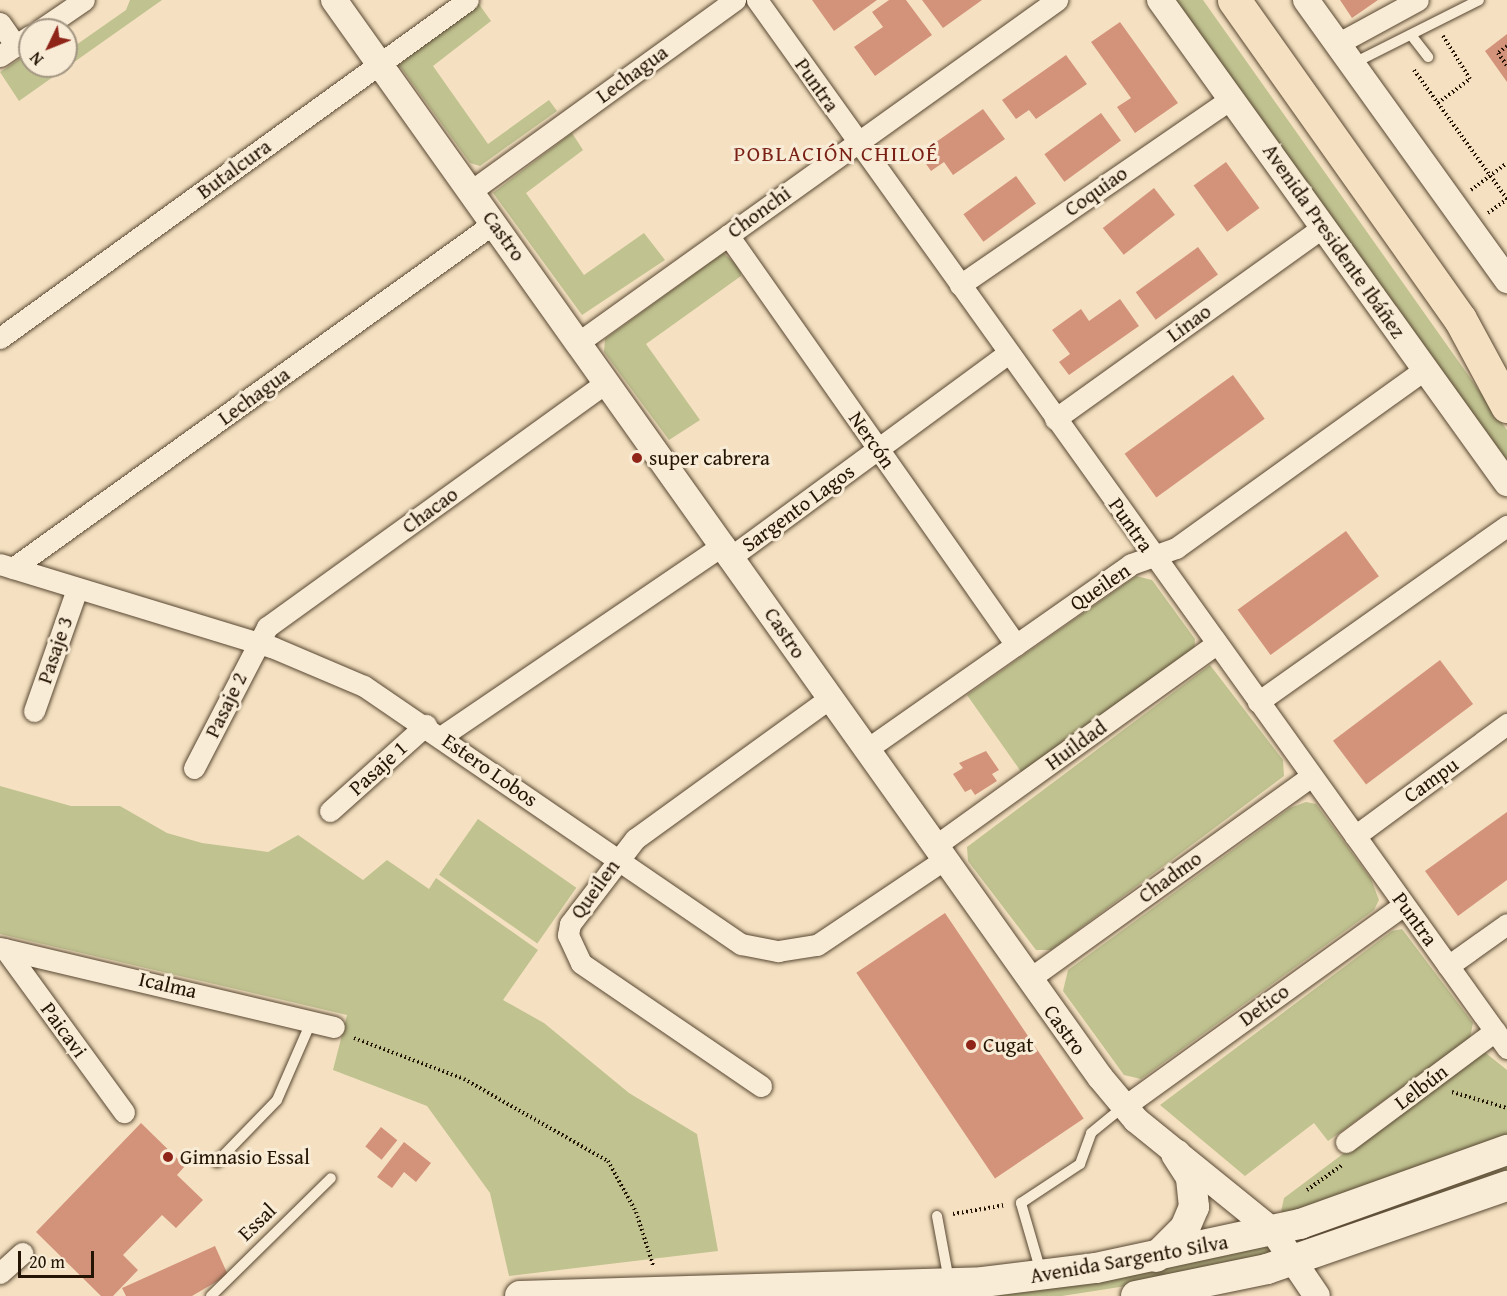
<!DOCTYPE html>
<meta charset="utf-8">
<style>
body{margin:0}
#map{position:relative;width:1507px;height:1296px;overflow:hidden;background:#f5e1c1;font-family:"Gentium Book Plus",serif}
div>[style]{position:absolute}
.green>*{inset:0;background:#c0c290;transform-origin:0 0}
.building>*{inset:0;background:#d3937b;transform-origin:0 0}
.path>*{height:4px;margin-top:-2px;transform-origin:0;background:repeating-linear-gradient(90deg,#241403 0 1.5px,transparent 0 4.5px)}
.roads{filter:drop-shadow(0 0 2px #584732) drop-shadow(0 0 2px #584732)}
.service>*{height:10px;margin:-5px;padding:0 5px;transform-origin:5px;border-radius:5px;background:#f8ecd7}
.minor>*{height:21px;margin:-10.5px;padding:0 10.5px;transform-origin:10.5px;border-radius:10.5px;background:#f8ecd7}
.tertiary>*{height:26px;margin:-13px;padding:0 13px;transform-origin:13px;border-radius:13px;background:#f8ecd7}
.secondary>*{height:30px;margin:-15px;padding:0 15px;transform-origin:15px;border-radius:15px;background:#f8ecd7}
.primary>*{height:33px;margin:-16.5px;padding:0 16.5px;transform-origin:16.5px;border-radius:16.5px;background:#f5e1c1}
.dots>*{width:16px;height:16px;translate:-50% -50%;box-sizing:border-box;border:3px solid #f8ecd7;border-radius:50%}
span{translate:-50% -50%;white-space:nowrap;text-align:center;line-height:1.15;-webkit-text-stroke:6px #f8ecd7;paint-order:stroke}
.street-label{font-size:21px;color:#241403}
.poi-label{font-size:21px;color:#241403}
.left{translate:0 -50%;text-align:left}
.neighbourhood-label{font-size:22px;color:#7a1f14;letter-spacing:1.5px}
.north{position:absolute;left:18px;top:18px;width:60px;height:60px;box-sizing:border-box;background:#f8ecd7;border:2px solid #a39682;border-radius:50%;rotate:227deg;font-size:16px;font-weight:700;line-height:24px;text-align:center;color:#241403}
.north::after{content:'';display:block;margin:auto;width:21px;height:27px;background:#8f2418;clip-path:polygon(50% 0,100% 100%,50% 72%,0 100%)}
.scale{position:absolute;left:18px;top:1251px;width:76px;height:27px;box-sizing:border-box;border:3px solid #241403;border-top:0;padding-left:8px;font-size:18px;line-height:21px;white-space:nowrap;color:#241403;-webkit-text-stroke:4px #f8ecd7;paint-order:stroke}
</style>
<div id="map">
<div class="green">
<div style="clip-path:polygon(130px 0,162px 0,19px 101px,0 72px,30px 52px,30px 66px,66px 66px,66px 52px,126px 10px)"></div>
<div style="clip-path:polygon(476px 0,491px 21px,433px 66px,488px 144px,549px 100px,557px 111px,480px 166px,470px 163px,399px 65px)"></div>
<div style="clip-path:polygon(1171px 0,1203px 0,1507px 430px,1507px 472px)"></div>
<div style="clip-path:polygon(572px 133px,583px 150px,526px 193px,584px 275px,644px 233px,665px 260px,582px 315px,493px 193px)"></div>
<div style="clip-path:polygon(723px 253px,740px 267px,741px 276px,646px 344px,700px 420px,669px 440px,604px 352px,605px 339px)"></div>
<div style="clip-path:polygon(1136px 576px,1152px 580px,1195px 639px,1194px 652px,1022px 773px,967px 695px)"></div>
<div style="clip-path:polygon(1210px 665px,1283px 760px,1284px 776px,1051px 950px,1036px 950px,968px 861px,967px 847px)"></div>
<div style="clip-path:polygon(0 786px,71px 806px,120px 806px,167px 833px,202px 843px,268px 852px,298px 835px,363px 880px,387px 860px,429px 889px,436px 878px,538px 950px,503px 1000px,544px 1023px,629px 1093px,697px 1134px,718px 1251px,509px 1276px,490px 1193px,427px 1106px,333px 1070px,347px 1015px,0 934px)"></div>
<div style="clip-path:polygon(1306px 802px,1316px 804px,1371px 879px,1379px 900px,1374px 910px,1141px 1079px,1124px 1075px,1063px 991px,1068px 970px,1290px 808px)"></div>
<div style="left:478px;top:819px;width:120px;height:68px;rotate:35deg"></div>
<div style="clip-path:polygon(1402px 929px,1473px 1023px,1470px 1038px,1328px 1141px,1314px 1123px,1245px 1176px,1160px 1105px,1392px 931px)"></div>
<div style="clip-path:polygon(1482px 1050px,1507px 1070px,1507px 1135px,1289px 1215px,1281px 1212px,1284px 1198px)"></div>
<div style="clip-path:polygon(1507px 1163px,1507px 1175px,1299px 1242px,1299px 1238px)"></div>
<div style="clip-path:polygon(1269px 1246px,1274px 1254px,1126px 1286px,1062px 1296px,984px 1296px)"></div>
</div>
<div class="building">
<div style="clip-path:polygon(812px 0,877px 0,834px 31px)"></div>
<div style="clip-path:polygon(889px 0,906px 0,932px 35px,875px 76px,854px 47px,883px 27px,872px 12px)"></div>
<div style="clip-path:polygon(922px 0,982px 0,943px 28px)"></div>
<div style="clip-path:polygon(1340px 0,1378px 0,1352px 18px)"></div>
<div style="clip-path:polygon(1120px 22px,1178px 103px,1135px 133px,1117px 107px,1131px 98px,1091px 42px)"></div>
<div style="clip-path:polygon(1507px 34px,1507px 82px,1485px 51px)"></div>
<div style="clip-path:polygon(1066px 55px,1087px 84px,1036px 119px,1029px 110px,1016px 119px,1002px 100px)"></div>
<div style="clip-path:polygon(983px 109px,1005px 139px,953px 175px,944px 162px,931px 171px,919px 154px)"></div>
<div style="left:1101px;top:113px;width:34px;height:70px;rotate:54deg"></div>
<div style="left:1226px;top:162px;width:57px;height:40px;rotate:54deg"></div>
<div style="left:1016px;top:176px;width:34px;height:65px;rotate:54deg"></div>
<div style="left:1154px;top:188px;width:34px;height:65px;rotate:52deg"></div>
<div style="left:1198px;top:247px;width:34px;height:77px;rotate:54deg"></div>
<div style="clip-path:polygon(1120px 299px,1139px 326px,1069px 375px,1059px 362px,1070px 354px,1052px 330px,1081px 309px,1089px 321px)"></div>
<div style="left:1233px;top:375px;width:54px;height:134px;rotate:54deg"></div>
<div style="left:1346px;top:531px;width:56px;height:134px;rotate:54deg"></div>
<div style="left:1440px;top:660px;width:55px;height:134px;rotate:53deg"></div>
<div style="clip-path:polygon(986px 751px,999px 770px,992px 774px,997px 781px,975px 795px,971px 789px,965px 792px,953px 774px,963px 768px,959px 763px)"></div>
<div style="clip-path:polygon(1507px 812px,1507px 880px,1458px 916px,1425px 871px)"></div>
<div style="left:945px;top:913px;width:248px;height:107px;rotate:56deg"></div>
<div style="clip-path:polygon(141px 1123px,185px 1166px,177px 1175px,203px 1200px,176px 1228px,162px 1215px,123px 1255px,138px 1270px,113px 1296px,101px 1296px,36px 1232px)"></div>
<div style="left:381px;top:1127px;width:21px;height:25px;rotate:39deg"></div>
<div style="clip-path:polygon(404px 1142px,431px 1163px,416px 1182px,404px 1172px,392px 1188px,377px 1177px)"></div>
<div style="clip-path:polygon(215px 1246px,228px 1275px,192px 1296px,126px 1296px,122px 1288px)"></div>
</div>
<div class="path">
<div style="left:1507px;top:46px;width:11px;rotate:142deg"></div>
<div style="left:1498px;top:53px;width:16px;rotate:55deg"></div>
<div style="left:1414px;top:70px;width:159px;rotate:54.2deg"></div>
<div style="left:1438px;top:103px;width:40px;rotate:-37deg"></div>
<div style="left:1470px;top:79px;width:51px;rotate:-122.1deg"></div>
<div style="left:1471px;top:190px;width:45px;rotate:-36.9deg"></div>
<div style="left:1488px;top:213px;width:24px;rotate:-36deg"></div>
<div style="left:354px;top:1038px;width:117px;rotate:20.4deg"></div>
<div style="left:464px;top:1079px;width:166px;rotate:29.7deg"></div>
<div style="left:608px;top:1161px;width:58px;rotate:61.2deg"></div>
<div style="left:636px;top:1212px;width:56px;rotate:72.2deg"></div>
<div style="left:1452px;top:1092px;width:57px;rotate:16.2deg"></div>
<div style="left:1307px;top:1190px;width:43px;rotate:-35.5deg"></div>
<div style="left:953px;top:1214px;width:53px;rotate:-9.8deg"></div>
</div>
<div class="roads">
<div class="service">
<div style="left:1411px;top:35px;width:28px;rotate:52deg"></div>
<div style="left:1352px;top:64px;width:142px;rotate:-26.7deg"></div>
<div style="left:217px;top:1162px;width:86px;rotate:-45.9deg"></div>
<div style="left:277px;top:1100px;width:87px;rotate:-66.4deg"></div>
<div style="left:937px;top:1216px;width:66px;rotate:79.5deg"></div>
<div style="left:1041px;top:1272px;width:72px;rotate:-106.2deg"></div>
<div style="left:1021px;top:1203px;width:71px;rotate:-33.5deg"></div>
<div style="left:1080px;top:1164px;width:33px;rotate:-70deg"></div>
<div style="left:1091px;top:1133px;width:43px;rotate:-39.3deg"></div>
<div style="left:211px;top:1296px;width:168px;rotate:-44.5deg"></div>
</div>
<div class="minor">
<div style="left:757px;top:0;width:1289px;rotate:54.41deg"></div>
<div style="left:0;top:23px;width:28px;rotate:55deg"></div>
<div style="left:40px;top:30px;width:53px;rotate:-34.3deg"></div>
<div style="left:1337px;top:44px;width:92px;rotate:-28.5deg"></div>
<div style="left:0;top:56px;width:36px;rotate:-34deg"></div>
<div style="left:471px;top:191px;width:326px;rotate:-35.9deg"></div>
<div style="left:728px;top:235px;width:501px;rotate:54.91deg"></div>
<div style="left:960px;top:285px;width:330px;rotate:-34.5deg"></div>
<div style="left:0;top:338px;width:577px;rotate:-35.84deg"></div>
<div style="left:579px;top:342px;width:588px;rotate:-35.58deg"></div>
<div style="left:1055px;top:419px;width:330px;rotate:-35.6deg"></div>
<div style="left:732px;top:556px;width:343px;rotate:-36.3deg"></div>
<div style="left:0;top:564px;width:284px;rotate:17deg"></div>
<div style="left:272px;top:647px;width:100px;rotate:23deg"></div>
<div style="left:364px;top:686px;width:457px;rotate:34.4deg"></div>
<div style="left:741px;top:944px;width:38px;rotate:11deg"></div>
<div style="left:778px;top:951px;width:39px;rotate:-9deg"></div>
<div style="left:817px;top:945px;width:154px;rotate:-33.9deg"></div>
<div style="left:13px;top:568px;width:592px;rotate:-35.65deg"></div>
<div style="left:1258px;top:702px;width:305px;rotate:-35.3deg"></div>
<div style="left:34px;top:711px;width:129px;rotate:-70.6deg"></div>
<div style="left:442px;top:736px;width:341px;rotate:-34.2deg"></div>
<div style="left:867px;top:749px;width:322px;rotate:-35deg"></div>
<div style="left:1131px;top:564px;width:48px;rotate:-19.6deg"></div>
<div style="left:1176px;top:548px;width:307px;rotate:-35.7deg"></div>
<div style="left:194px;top:768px;width:159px;rotate:-62.6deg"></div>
<div style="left:267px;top:627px;width:419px;rotate:-35.8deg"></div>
<div style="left:330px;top:811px;width:129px;rotate:-41.9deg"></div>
<div style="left:1355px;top:836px;width:189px;rotate:-36.4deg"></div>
<div style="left:935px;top:846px;width:346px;rotate:-35.7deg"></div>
<div style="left:0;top:948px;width:343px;rotate:13.3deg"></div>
<div style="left:5px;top:949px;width:202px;rotate:53.9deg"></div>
<div style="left:1448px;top:966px;width:72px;rotate:-35.4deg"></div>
<div style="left:1029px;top:979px;width:347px;rotate:-35.7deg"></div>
<div style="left:761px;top:1086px;width:218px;rotate:-145.7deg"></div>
<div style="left:581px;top:963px;width:31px;rotate:-115deg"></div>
<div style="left:568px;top:935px;width:11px;rotate:-80deg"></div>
<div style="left:570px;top:924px;width:107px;rotate:-52.6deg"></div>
<div style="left:635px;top:839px;width:241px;rotate:-35.9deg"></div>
<div style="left:1125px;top:1106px;width:344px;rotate:-35.8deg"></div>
<div style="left:1346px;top:1142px;width:186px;rotate:-36.7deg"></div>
<div style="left:0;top:1273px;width:30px;rotate:-42deg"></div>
</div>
<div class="tertiary">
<div style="left:334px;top:0;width:1322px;rotate:54.58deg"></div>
<div style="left:1100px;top:1077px;width:56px;rotate:50.1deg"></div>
<div style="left:1136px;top:1120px;width:176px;rotate:39deg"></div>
<div style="left:1273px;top:1231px;width:78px;rotate:55.9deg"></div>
<div style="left:1160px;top:0;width:595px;rotate:54.31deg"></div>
<div style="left:1306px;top:0;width:345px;rotate:54.3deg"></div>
</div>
<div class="secondary">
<div style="left:1156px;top:1257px;width:41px;rotate:-45deg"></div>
<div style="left:1185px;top:1228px;width:23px;rotate:-67deg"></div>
<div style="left:1194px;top:1207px;width:30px;rotate:-96deg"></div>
<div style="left:1191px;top:1177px;width:27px;rotate:-123deg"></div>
<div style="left:520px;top:1296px;width:463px;rotate:-1.7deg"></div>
<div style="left:983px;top:1282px;width:114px;rotate:-7.1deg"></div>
<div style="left:1096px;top:1268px;width:209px;rotate:-12.2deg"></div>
<div style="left:1300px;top:1224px;width:220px;rotate:-19.7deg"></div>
<div style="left:1136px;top:1296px;width:134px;rotate:-11.6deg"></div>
<div style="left:1267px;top:1269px;width:254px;rotate:-19.1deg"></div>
</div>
<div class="primary">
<div style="left:1234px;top:0;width:391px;rotate:54.7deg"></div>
<div style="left:1460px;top:319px;width:99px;rotate:61.6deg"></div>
</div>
</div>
<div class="dots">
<div style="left:637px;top:458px;background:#8f2418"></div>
<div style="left:971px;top:1045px;background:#8f2418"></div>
<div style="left:168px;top:1157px;background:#8f2418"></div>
</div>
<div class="street-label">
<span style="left:632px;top:74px;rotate:-36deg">Lechagua</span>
<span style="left:817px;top:85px;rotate:55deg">Puntra</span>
<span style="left:234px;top:169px;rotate:-36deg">Butalcura</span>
<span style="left:1096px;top:191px;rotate:-35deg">Coquiao</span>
<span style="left:759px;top:212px;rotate:-36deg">Chonchi</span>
<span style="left:504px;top:236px;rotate:54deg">Castro</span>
<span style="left:1334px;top:241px;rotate:55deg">Avenida Presidente Ibáñez</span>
<span style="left:1189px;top:323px;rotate:-36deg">Linao</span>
<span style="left:254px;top:396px;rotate:-36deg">Lechagua</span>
<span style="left:872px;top:440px;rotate:55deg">Nercón</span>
<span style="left:798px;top:508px;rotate:-36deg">Sargento Lagos</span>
<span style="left:430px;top:510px;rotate:-36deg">Chacao</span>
<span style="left:1131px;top:525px;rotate:55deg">Puntra</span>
<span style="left:1100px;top:587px;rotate:-34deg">Queilen</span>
<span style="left:785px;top:633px;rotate:56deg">Castro</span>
<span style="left:55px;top:650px;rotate:-71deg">Pasaje 3</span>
<span style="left:226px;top:705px;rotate:-64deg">Pasaje 2</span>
<span style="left:1076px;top:745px;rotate:-36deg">Huildad</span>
<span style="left:378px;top:768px;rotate:-42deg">Pasaje 1</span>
<span style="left:490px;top:770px;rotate:35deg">Estero Lobos</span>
<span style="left:1431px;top:780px;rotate:-36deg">Campu</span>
<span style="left:1170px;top:877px;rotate:-36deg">Chadmo</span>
<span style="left:595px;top:889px;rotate:-54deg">Queilen</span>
<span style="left:1415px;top:919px;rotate:54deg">Puntra</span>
<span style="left:168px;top:985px;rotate:13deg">Icalma</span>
<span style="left:1264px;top:1005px;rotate:-36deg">Detico</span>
<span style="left:64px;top:1030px;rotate:54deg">Paicavi</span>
<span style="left:1065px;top:1030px;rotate:54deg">Castro</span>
<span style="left:1421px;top:1087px;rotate:-37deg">Lelbún</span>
<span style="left:257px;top:1222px;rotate:-44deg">Essal</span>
<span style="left:1129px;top:1259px;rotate:-10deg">Avenida Sargento Silva</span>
</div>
<div class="poi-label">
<span class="left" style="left:649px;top:458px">super cabrera</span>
<span class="left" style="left:983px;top:1045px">Cugat</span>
<span class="left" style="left:180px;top:1157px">Gimnasio Essal</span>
</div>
<div class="neighbourhood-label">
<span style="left:836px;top:154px">POBLACIÓN CHILOÉ</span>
</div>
<div class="north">N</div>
<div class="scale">20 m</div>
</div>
